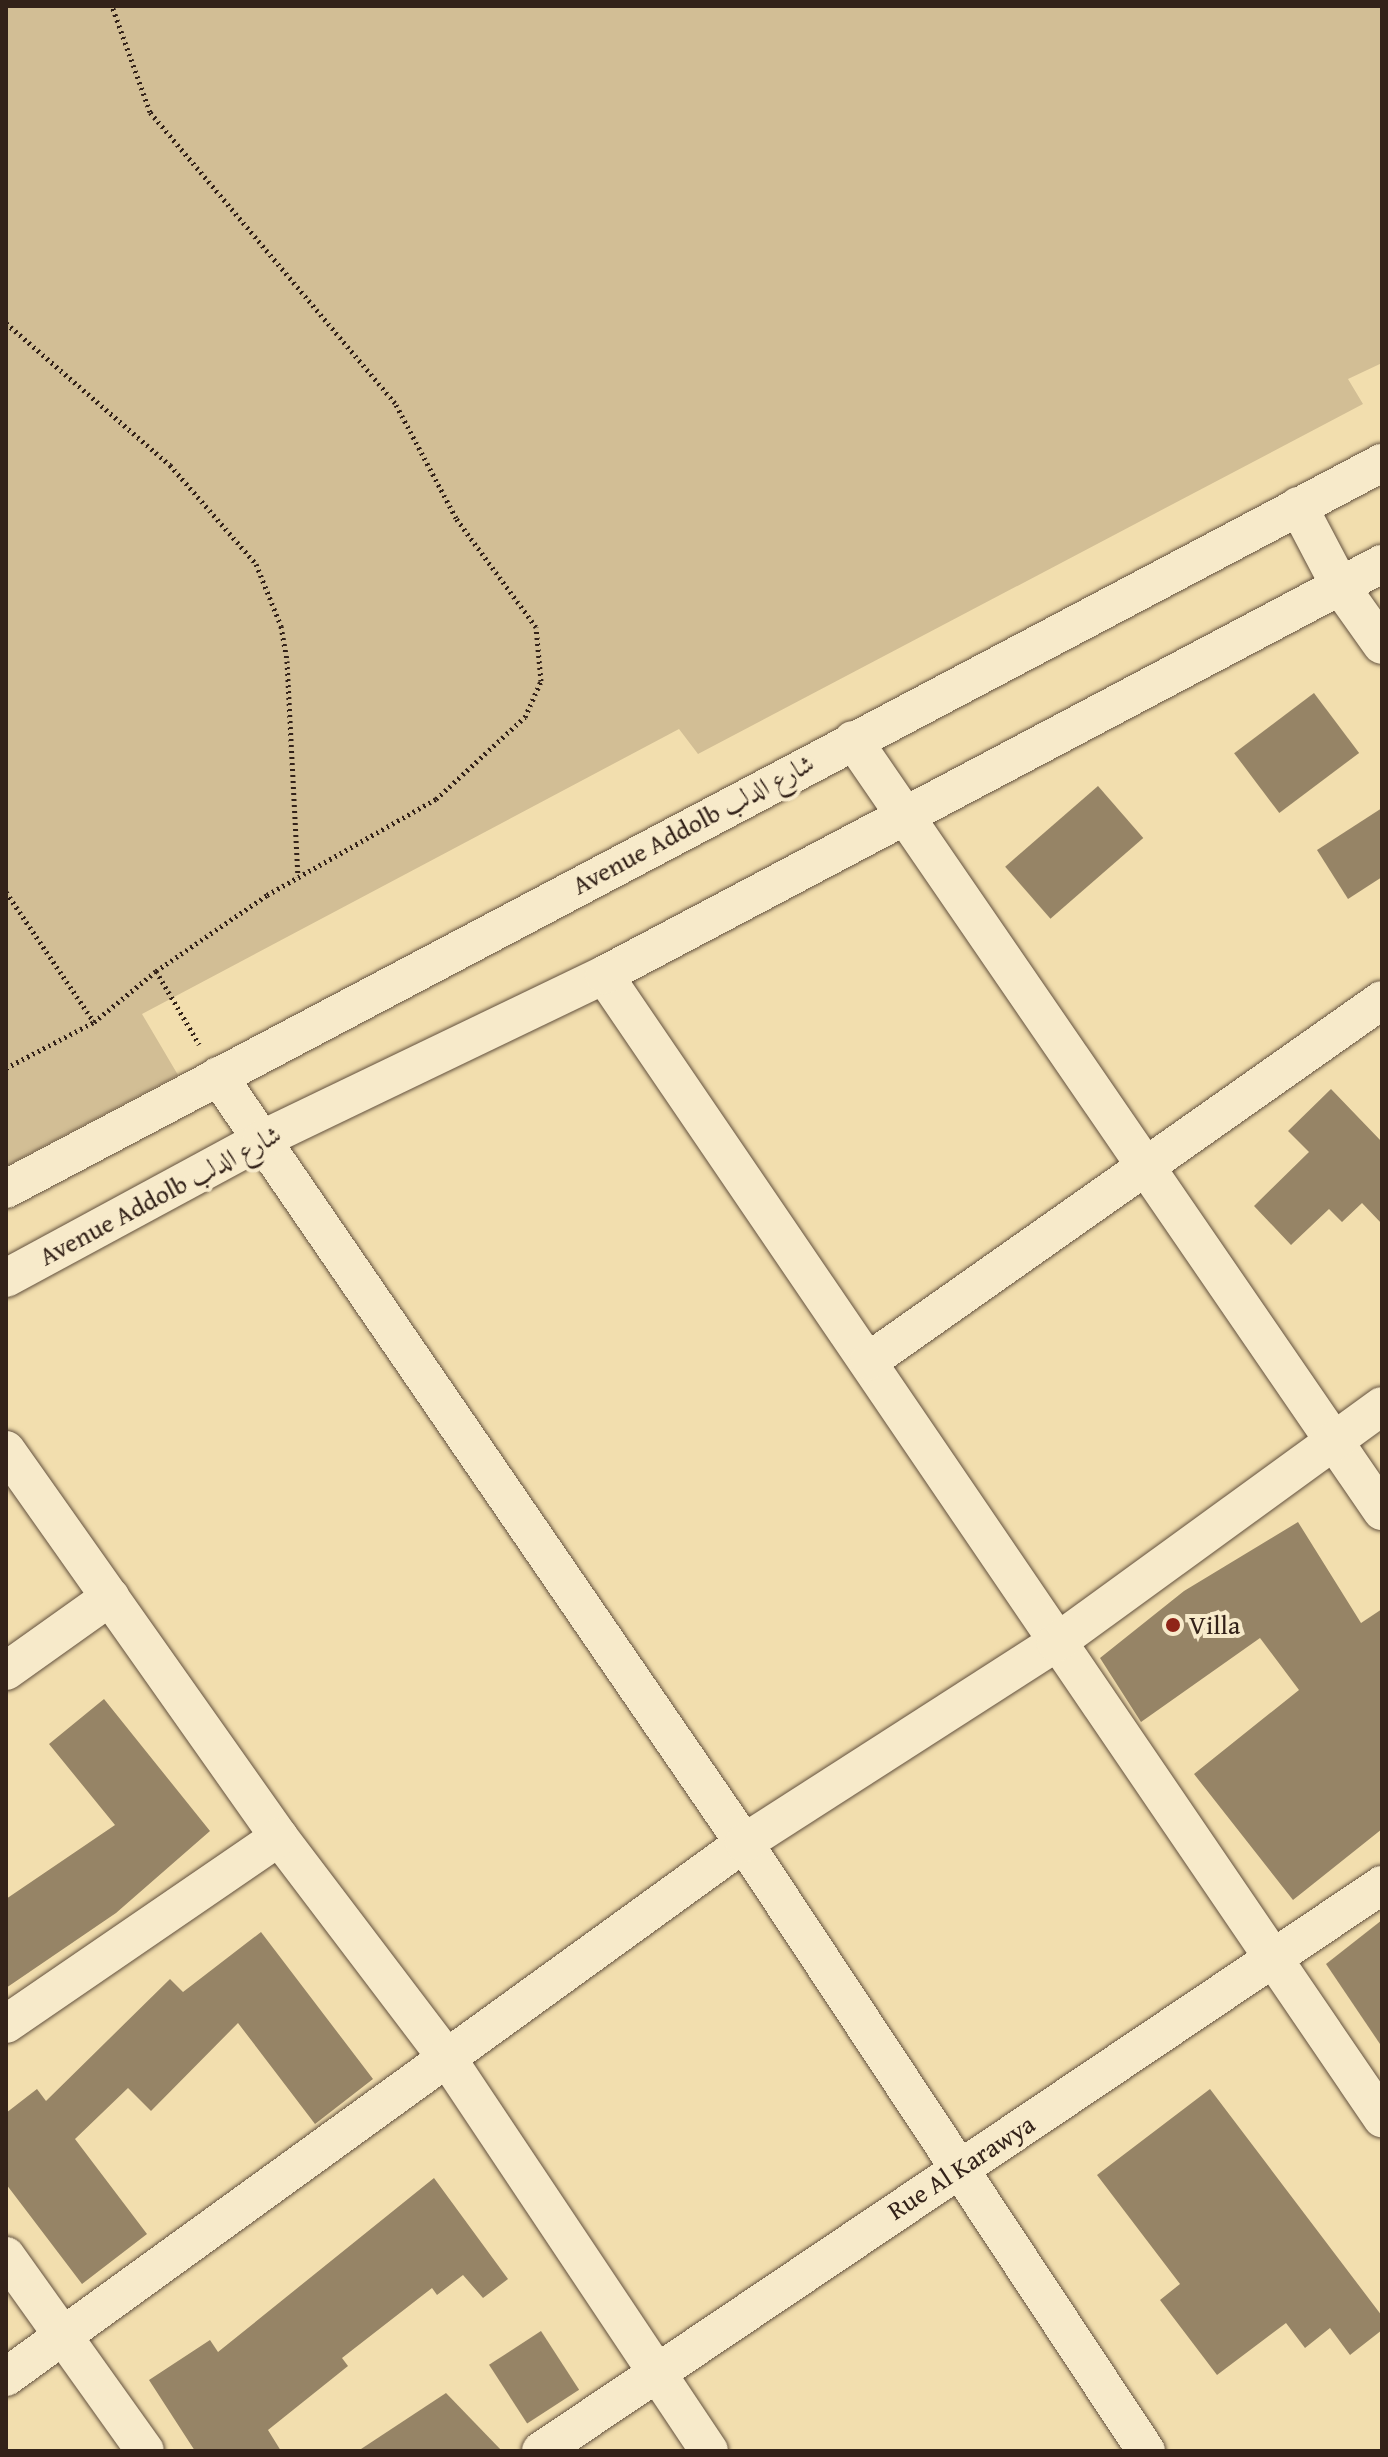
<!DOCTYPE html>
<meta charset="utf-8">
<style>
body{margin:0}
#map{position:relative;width:1388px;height:2457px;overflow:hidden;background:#f2deae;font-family:"Gentium Book Plus",Amiri,serif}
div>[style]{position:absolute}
.green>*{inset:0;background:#d2be95}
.building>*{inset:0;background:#968466;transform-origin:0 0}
.path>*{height:5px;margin-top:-2.5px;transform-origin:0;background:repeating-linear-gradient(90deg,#332219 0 2px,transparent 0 6px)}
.roads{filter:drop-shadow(0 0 2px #63513e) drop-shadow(0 0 2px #63513e)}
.minor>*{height:38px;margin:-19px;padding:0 19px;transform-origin:19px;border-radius:19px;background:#f7eaca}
.dots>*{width:22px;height:22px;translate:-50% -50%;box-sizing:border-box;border:4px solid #f7eaca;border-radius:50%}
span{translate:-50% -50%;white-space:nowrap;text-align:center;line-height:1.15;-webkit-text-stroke:8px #f7eaca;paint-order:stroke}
.street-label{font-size:26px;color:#332219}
.poi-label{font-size:26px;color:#332219}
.left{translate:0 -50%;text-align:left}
.frame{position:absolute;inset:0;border:8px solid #332219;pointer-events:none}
</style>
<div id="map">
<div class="green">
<div style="clip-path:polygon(6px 6px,1382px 6px,1382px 363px,1348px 379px,1363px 404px,698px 754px,679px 729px,142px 1014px,178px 1075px,6px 1166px)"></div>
</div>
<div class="building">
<div style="left:1314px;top:693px;width:75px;height:100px;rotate:53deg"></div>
<div style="left:1098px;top:786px;width:69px;height:123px;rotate:49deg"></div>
<div style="clip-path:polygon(1382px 808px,1382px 877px,1348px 899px,1317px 850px)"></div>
<div style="clip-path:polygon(1331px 1089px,1382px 1142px,1382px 1224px,1362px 1203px,1342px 1222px,1329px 1209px,1291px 1245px,1254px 1206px,1309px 1152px,1288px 1131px)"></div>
<div style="clip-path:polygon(1298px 1522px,1361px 1623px,1382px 1609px,1382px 1829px,1293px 1900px,1194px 1774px,1299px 1690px,1260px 1638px,1141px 1722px,1100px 1658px,1184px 1591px)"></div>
<div style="clip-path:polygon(104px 1699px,210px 1831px,116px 1913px,6px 1988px,6px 1899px,115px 1825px,49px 1744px)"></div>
<div style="clip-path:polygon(1382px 1920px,1382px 2047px,1326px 1964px)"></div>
<div style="clip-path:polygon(261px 1932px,373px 2079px,315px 2124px,238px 2023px,151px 2111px,128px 2088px,75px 2139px,147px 2234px,82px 2284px,6px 2184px,6px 2113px,37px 2089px,46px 2101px,170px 1979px,183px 1992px)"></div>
<div style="clip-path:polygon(1210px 2089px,1382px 2316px,1382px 2330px,1350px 2355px,1330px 2328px,1305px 2348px,1286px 2323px,1217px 2375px,1160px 2300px,1180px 2284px,1097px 2175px)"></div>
<div style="clip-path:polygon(434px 2178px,508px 2279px,483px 2298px,463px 2275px,437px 2295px,432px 2288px,342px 2358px,348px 2366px,268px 2430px,281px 2451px,195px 2451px,149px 2380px,210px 2340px,218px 2352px)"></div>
<div style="left:541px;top:2331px;width:70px;height:62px;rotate:57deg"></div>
<div style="clip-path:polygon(446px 2393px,502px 2451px,358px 2451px)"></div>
</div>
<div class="path">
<div style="left:6px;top:323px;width:217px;rotate:40.9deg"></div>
<div style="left:170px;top:465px;width:131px;rotate:49deg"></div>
<div style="left:256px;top:564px;width:67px;rotate:68deg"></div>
<div style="left:281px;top:626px;width:36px;rotate:80deg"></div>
<div style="left:287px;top:661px;width:216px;rotate:87.1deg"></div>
<div style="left:6px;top:892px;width:157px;rotate:55.9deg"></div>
<div style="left:94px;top:1022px;width:80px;rotate:-39.4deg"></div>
<div style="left:156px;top:971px;width:135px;rotate:-34.4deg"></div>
<div style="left:267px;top:895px;width:194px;rotate:-29.6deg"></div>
<div style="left:436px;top:799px;width:121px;rotate:-42.7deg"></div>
<div style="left:525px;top:717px;width:39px;rotate:-66deg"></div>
<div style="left:541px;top:681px;width:54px;rotate:-95.3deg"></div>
<div style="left:536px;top:627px;width:135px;rotate:-126.3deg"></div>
<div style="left:456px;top:518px;width:130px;rotate:-117.9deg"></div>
<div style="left:395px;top:403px;width:380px;rotate:-130.1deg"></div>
<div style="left:150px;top:112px;width:113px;rotate:-109.7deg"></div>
<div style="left:156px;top:971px;width:85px;rotate:59.5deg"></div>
<div style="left:6px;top:1068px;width:99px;rotate:-27.6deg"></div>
</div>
<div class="roads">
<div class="minor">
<div style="left:1298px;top:506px;width:90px;rotate:62.3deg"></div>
<div style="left:1340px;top:586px;width:72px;rotate:54.6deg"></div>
<div style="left:853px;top:740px;width:935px;rotate:55.55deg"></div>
<div style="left:604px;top:975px;width:1383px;rotate:55.76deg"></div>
<div style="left:218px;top:1076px;width:930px;rotate:55.56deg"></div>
<div style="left:744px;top:1843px;width:729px;rotate:56.53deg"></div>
<div style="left:6px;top:1189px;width:1556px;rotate:-27.82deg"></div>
<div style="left:6px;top:1278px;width:290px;rotate:-28.4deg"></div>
<div style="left:261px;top:1140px;width:381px;rotate:-25.7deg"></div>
<div style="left:604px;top:975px;width:880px;rotate:-27.85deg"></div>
<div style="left:869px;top:1361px;width:627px;rotate:-35.13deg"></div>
<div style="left:6px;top:1450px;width:474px;rotate:54.8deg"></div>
<div style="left:279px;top:1837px;width:278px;rotate:52.8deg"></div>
<div style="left:447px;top:2058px;width:472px;rotate:56.3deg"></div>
<div style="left:6px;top:1671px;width:128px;rotate:-35.4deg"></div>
<div style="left:6px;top:2024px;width:331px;rotate:-34.4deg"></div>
<div style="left:6px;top:2256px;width:239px;rotate:54.5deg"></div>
<div style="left:6px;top:2377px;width:911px;rotate:-35.89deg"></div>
<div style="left:744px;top:1843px;width:371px;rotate:-32.7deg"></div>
<div style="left:1056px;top:1643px;width:403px;rotate:-36deg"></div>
<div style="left:541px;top:2451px;width:1014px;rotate:-33.94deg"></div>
</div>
</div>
<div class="dots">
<div style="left:1173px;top:1625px;background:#8f2418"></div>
</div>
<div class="street-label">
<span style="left:693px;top:824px;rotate:-28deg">Avenue Addolb شارع الدلب</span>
<span style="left:160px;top:1195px;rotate:-28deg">Avenue Addolb شارع الدلب</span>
<span style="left:961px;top:2167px;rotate:-33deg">Rue Al Karawya</span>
</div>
<div class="poi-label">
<span class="left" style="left:1189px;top:1625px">Villa</span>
</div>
<div class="frame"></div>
</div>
